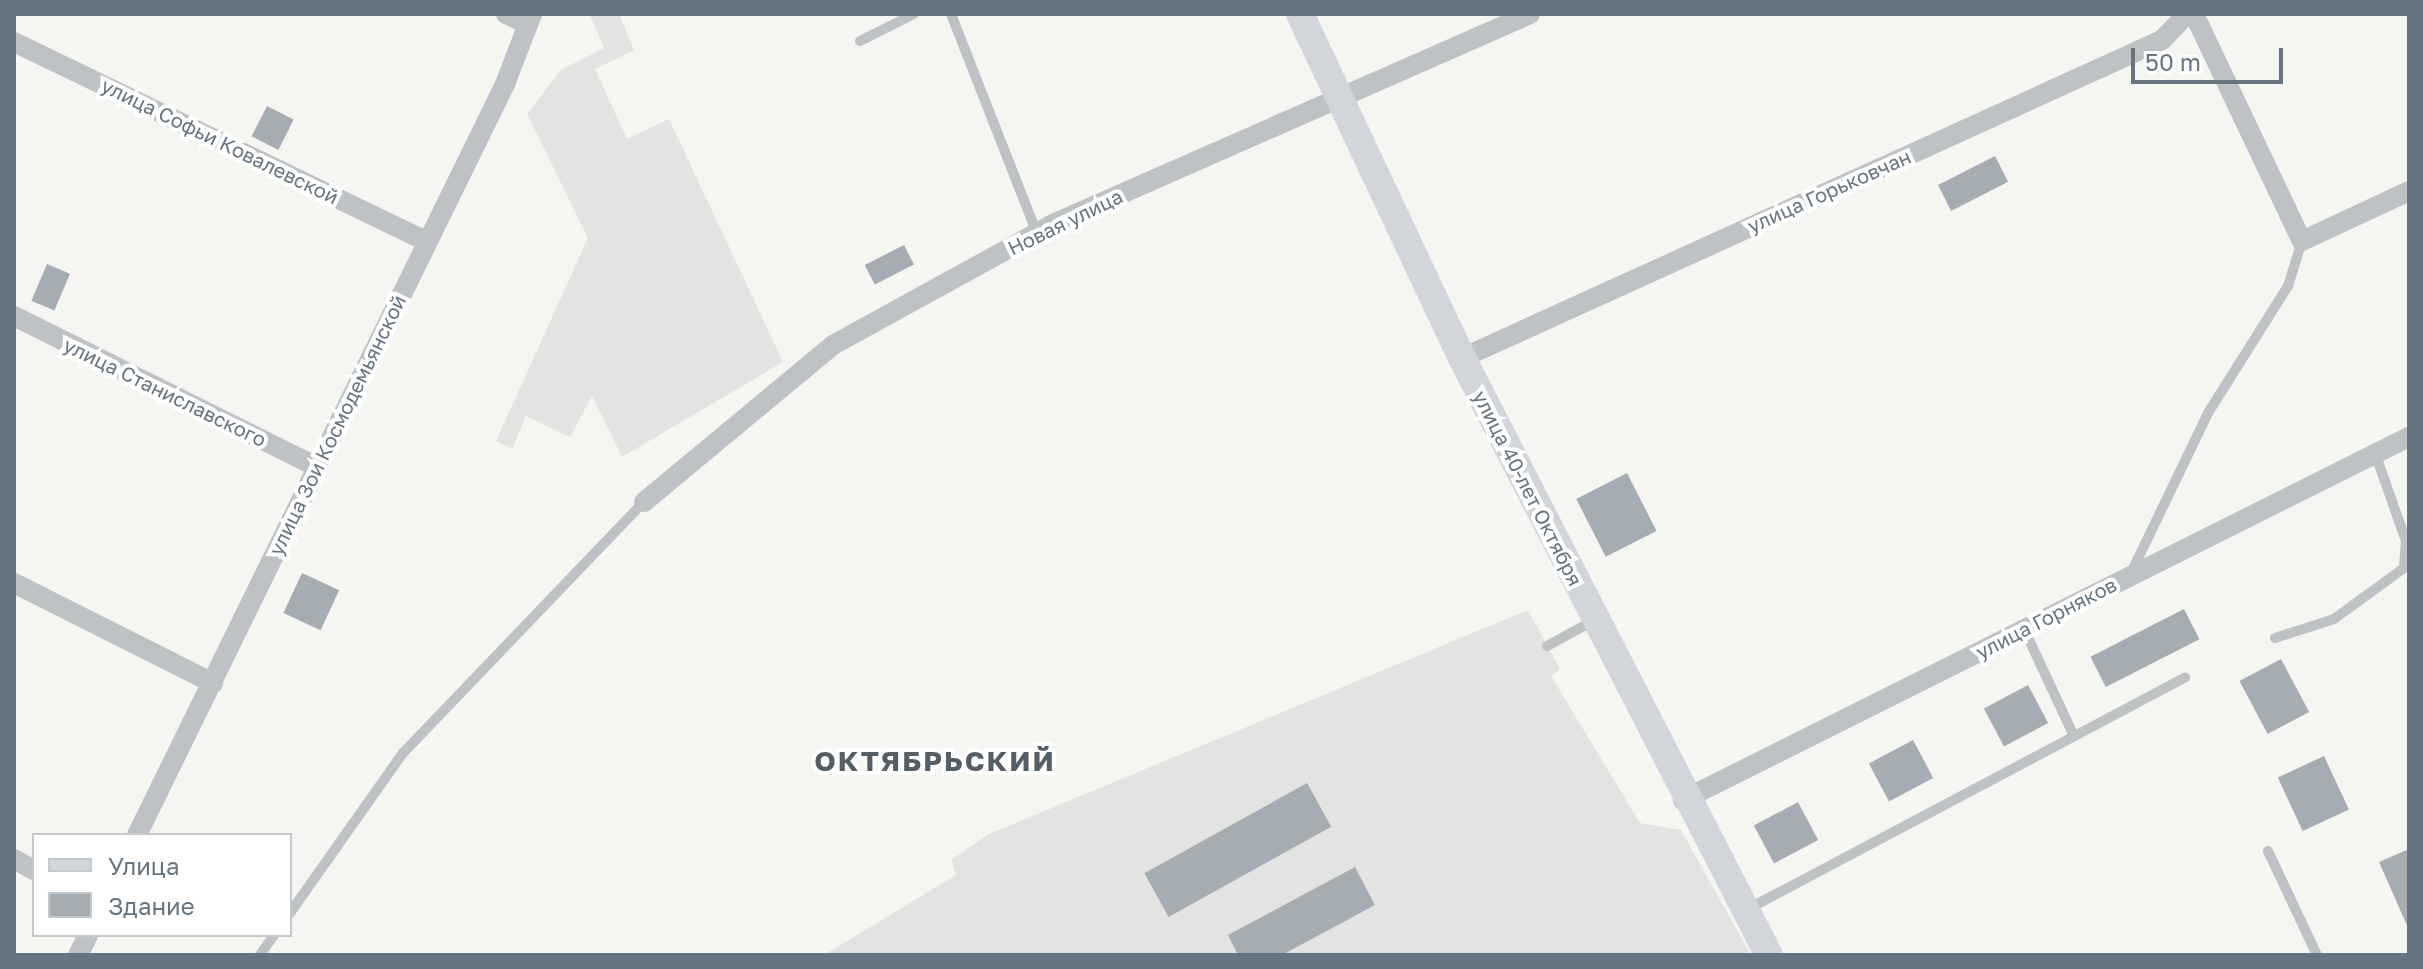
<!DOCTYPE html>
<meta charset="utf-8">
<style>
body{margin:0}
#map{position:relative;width:2423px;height:969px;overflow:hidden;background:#f5f5f2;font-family:"Golos Text",sans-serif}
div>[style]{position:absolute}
.built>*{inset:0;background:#e3e4e2}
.building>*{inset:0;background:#a6adb2;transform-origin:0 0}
.lane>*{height:10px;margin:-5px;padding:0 5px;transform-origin:5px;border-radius:5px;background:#bec2c5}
.street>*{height:20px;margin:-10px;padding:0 10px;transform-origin:10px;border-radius:10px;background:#bec2c5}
.secondary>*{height:28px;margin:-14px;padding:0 14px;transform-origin:14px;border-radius:14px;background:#d2d6da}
span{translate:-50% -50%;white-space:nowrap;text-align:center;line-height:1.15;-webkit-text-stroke:8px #fff;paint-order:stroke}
.street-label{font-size:20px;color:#677580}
.district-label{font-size:28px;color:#545e66;font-weight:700;letter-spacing:2px}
.frame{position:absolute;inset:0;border:16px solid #677580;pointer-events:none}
.legend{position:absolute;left:32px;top:833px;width:260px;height:104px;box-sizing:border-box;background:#fff;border:2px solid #c2c8cc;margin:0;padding:10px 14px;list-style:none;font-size:24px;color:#677580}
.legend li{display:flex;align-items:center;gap:16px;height:40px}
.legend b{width:40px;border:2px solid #c2c8cc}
.scale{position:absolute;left:2131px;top:48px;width:152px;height:36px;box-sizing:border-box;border:4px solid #677580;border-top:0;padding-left:10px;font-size:24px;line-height:28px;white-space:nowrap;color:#677580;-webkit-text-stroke:6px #fff;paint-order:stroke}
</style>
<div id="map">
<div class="built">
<div style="clip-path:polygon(619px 14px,634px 50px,595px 69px,627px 139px,669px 119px,783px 362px,622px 457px,592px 396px,570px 437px,526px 416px,512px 449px,496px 441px,588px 238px,527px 114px,561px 70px,604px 48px,590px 15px)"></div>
<div style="clip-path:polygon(1528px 610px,1560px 669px,1551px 676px,1640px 823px,1681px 830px,1751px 955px,824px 955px,956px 875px,951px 860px,989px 834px)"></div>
</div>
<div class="building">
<div style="left:267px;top:106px;width:30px;height:34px;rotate:27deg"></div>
<div style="left:1995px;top:156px;width:29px;height:64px;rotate:63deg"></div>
<div style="left:904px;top:245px;width:22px;height:44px;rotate:63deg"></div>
<div style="left:47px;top:264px;width:25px;height:40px;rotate:23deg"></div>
<div style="left:1627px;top:473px;width:65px;height:57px;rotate:63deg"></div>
<div style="left:302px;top:573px;width:41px;height:44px;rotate:25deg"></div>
<div style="left:2184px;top:609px;width:34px;height:105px;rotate:63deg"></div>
<div style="left:2281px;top:659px;width:60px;height:47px;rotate:62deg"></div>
<div style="left:2028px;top:685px;width:43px;height:50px;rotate:62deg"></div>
<div style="left:1913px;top:740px;width:43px;height:50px;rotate:62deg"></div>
<div style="left:2324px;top:756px;width:59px;height:51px;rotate:65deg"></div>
<div style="left:1307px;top:783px;width:50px;height:186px;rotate:61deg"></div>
<div style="left:1798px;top:802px;width:43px;height:50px;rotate:62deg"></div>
<div style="clip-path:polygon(2409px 849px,2409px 930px,2379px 862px)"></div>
<div style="clip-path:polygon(1355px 867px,1375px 905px,1282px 955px,1238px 955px,1228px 935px)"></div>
</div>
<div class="lane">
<div style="left:951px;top:14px;width:235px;rotate:68.6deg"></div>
<div style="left:860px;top:41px;width:60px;rotate:-26.6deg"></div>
<div style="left:2132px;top:571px;width:175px;rotate:-64.3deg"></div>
<div style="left:2208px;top:413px;width:150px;rotate:-57.8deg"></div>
<div style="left:2288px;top:286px;width:47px;rotate:-72.7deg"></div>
<div style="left:2024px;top:629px;width:118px;rotate:65deg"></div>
<div style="left:2275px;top:638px;width:62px;rotate:-17.9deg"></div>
<div style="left:2334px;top:619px;width:87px;rotate:-36.1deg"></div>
<div style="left:2404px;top:568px;width:27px;rotate:-86deg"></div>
<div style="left:2406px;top:541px;width:93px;rotate:-109.4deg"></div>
<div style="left:1547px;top:646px;width:52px;rotate:-28.5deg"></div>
<div style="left:2268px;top:851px;width:115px;rotate:64.8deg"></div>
<div style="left:1746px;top:910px;width:497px;rotate:-27.9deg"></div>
<div style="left:290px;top:913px;width:196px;rotate:-54.8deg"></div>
<div style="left:403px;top:753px;width:348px;rotate:-46.2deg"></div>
<div style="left:260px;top:955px;width:24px;rotate:-55deg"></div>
</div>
<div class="street">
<div style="left:506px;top:14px;width:23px;rotate:25deg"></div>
<div style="left:2194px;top:14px;width:251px;rotate:64.6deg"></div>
<div style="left:2302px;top:241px;width:118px;rotate:-25deg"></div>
<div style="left:14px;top:42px;width:458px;rotate:25.8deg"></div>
<div style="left:14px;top:316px;width:339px;rotate:26.5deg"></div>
<div style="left:1462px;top:358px;width:769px;rotate:-24.43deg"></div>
<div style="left:2162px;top:40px;width:36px;rotate:-46deg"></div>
<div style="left:644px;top:502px;width:246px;rotate:-39.7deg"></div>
<div style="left:833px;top:345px;width:251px;rotate:-28.8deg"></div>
<div style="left:1053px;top:224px;width:521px;rotate:-23.76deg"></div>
<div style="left:14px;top:583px;width:223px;rotate:26.7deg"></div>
<div style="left:1683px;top:800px;width:812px;rotate:-26.57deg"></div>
<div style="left:137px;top:835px;width:836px;rotate:-63.89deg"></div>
<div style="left:505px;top:84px;width:75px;rotate:-68.9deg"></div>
<div style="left:14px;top:859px;width:23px;rotate:29deg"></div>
<div style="left:78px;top:955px;width:22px;rotate:-63deg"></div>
</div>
<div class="secondary">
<div style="left:1300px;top:14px;width:380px;rotate:64.8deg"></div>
<div style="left:1462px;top:358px;width:671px;rotate:62.79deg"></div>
</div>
<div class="street-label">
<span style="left:220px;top:141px;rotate:26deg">улица Софьи Ковалевской</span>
<span style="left:1829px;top:191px;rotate:-24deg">улица Горьковчан</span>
<span style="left:1065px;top:222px;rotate:-26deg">Новая улица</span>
<span style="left:165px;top:392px;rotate:26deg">улица Станиславского</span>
<span style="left:337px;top:425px;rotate:-64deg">улица Зои Космодемьянской</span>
<span style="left:1528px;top:488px;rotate:63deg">улица 40-лет Октября</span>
<span style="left:2046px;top:618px;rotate:-27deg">улица Горняков</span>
</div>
<div class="district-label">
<span style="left:935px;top:761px">ОКТЯБРЬСКИЙ</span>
</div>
<div class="frame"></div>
<ul class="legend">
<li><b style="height:10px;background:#d2d6da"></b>Улица</li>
<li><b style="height:22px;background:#a6adb2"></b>Здание</li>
</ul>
<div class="scale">50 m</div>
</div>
